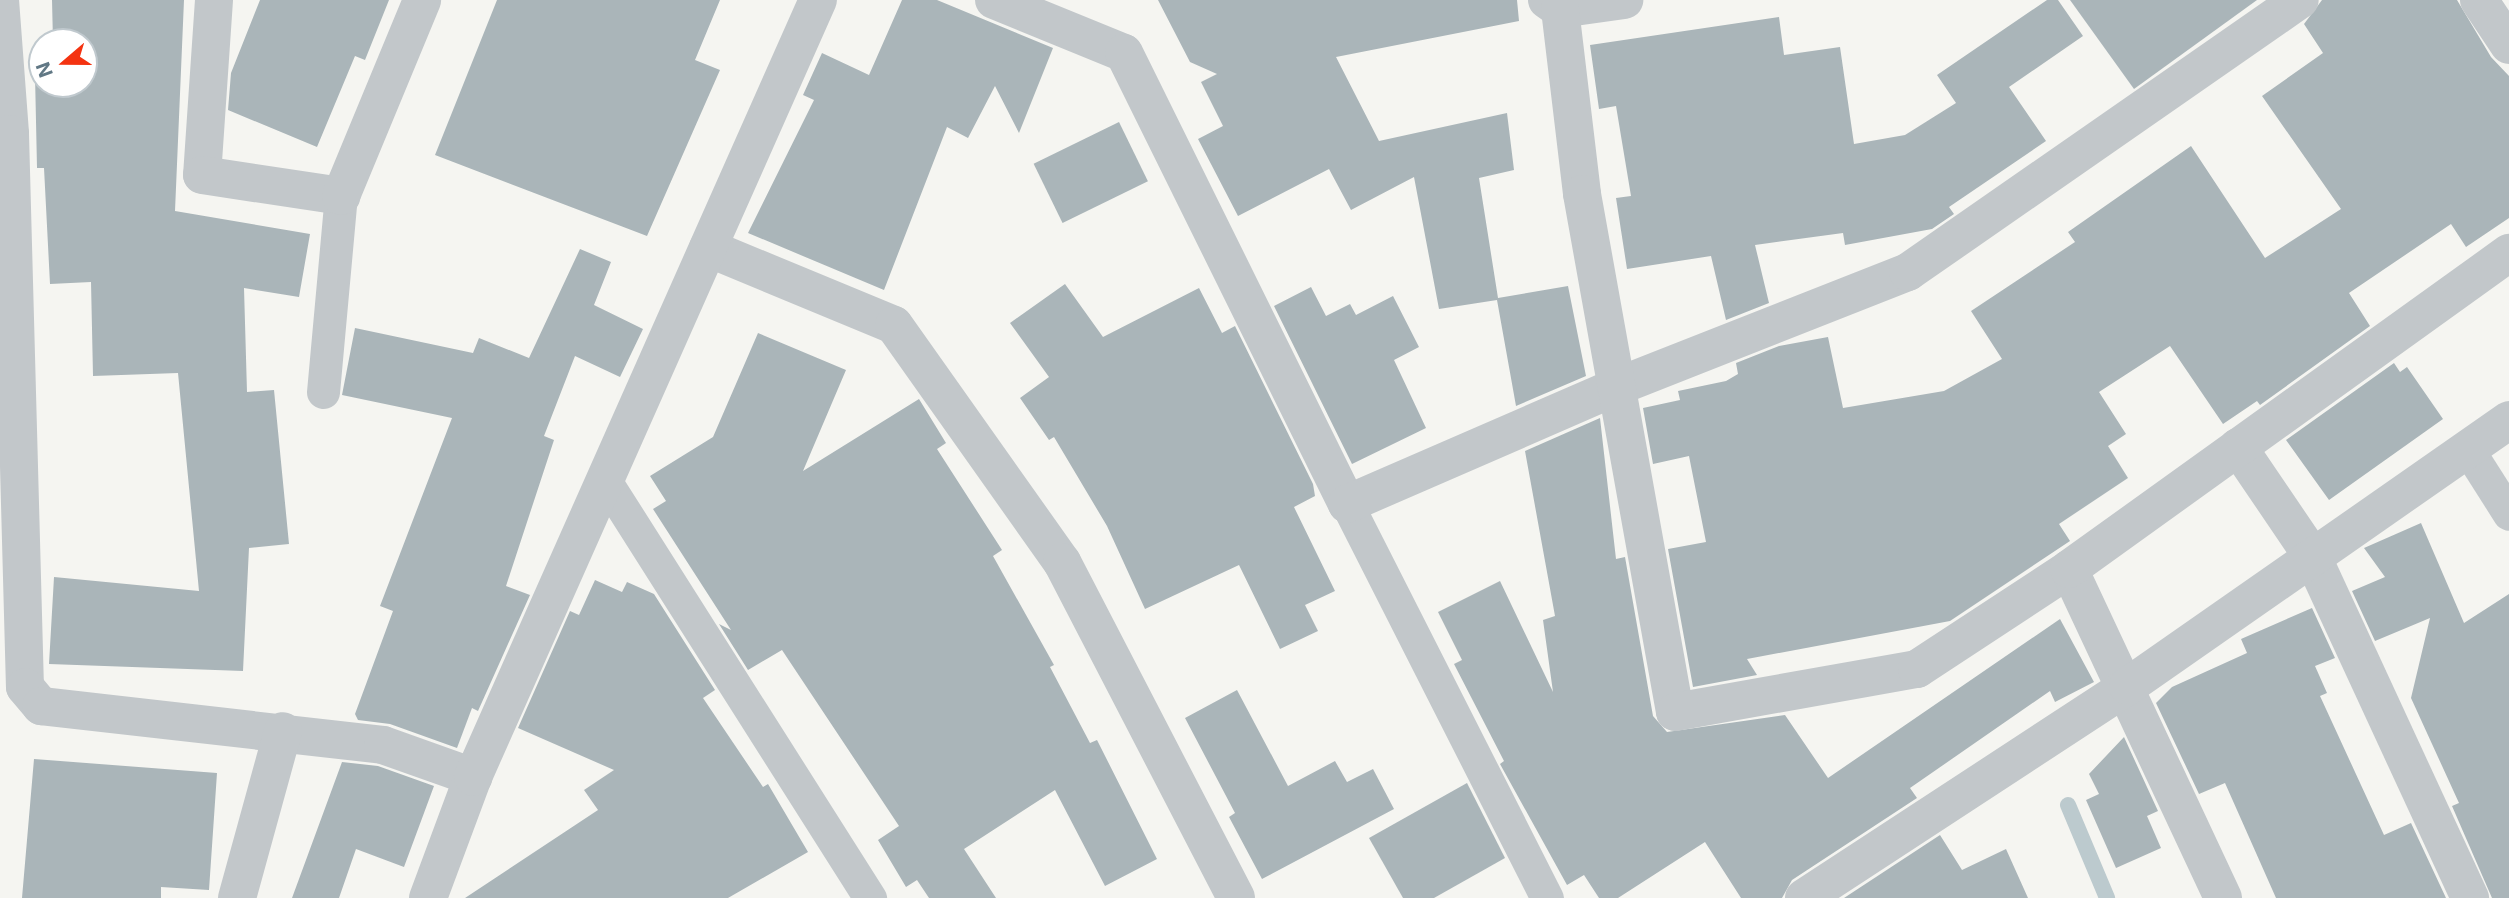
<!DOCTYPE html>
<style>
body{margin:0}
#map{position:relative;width:2509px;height:898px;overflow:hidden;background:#f5f5f1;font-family:Inter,sans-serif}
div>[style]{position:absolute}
.stream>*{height:16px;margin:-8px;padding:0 8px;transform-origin:8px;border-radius:8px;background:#bccace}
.building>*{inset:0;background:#aab5b9;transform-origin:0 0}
.service>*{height:33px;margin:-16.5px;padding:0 16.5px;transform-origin:16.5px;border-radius:16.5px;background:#c2c7ca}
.minor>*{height:38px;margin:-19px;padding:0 19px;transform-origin:19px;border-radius:19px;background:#c2c7ca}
span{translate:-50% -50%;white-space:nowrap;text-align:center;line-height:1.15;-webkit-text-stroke:7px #fff;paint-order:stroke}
.north{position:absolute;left:28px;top:28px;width:70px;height:70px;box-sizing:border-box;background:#fff;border:2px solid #c0c9ce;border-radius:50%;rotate:250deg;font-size:19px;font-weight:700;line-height:28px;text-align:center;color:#617885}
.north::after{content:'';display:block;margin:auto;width:24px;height:32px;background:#f43311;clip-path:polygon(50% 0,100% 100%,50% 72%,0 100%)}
</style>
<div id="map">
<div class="stream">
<div style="left:2068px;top:805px;width:101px;rotate:67.2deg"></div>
</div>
<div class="building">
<div style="clip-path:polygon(52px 0,184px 0,175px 211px,310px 234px,299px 297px,244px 288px,247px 392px,274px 390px,289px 544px,249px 548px,243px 671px,49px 664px,54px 577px,199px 591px,178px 373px,93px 376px,91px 282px,50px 284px,44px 168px,37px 168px,35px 75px,42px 75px,42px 84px,84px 84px,84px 42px,53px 42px)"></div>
<div style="clip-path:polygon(260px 0,389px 0,365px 60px,355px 56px,317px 147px,228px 110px,231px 73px)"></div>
<div style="clip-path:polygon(497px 0,720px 0,695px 60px,720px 70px,647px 236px,435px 155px)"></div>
<div style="clip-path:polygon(902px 0,937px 0,1053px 48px,1019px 133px,995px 86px,968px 138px,947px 127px,884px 290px,748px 233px,814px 100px,803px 95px,822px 53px,869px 75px)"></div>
<div style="clip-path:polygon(1158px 0,1517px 0,1519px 21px,1336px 57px,1379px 141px,1507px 113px,1514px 170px,1479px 178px,1498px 298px,1568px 286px,1586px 376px,1516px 406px,1497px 300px,1439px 309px,1414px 177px,1351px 210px,1329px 169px,1238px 216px,1198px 139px,1223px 126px,1201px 82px,1217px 74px,1190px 62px)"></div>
<div style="clip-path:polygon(2047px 0,2058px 0,2083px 36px,2009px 87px,2046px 141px,1949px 207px,1954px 214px,1932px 229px,1845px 245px,1843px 233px,1755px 245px,1769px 303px,1726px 320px,1711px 256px,1627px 269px,1616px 198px,1631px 196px,1616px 106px,1599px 109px,1590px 45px,1779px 17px,1784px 55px,1840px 47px,1854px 144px,1905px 135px,1956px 103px,1937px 75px)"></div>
<div style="clip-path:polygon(2070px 0,2257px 0,2134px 89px)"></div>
<div style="clip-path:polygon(2322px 0,2457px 0,2491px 57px,2509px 76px,2509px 218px,2466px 247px,2451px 224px,2349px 293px,2370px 326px,2260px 405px,2257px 401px,2223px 424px,2170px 346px,2099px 392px,2126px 434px,2108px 446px,2128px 478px,2059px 524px,2070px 541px,1950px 621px,1747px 659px,1757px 675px,1693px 687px,1668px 549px,1706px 542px,1689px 456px,1653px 464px,1643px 408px,1680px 400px,1678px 391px,1726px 381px,1738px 374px,1736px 363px,1779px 346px,1828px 337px,1843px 408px,1944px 391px,2002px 359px,1971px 311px,2075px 242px,2068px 232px,2191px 146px,2265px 258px,2341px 209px,2262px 96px,2323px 53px,2304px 24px)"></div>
<div style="left:1119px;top:122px;width:66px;height:95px;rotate:64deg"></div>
<div style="clip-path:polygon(580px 249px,611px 262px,594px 305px,643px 329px,620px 377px,575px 356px,544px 436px,554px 440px,506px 586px,530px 595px,478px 711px,472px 708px,457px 748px,390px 724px,358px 720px,355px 714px,393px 611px,380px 606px,452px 418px,342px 395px,355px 328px,473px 353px,479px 338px,529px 358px)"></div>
<div style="clip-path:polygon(1065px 284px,1103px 337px,1199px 288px,1222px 333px,1235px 326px,1313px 484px,1315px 496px,1294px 507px,1335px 591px,1305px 605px,1318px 631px,1280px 649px,1239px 565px,1145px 609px,1107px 526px,1054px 437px,1049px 440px,1020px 398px,1049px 377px,1010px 323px)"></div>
<div style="clip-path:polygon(1311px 287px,1326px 316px,1350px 304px,1356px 315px,1393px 296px,1419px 347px,1394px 360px,1426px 428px,1352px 464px,1274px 306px)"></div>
<div style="clip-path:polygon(758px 333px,846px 370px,803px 471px,919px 399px,946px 443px,937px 449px,1002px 550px,993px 556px,1054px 665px,1050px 667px,1090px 743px,1097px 740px,1157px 859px,1105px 886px,1055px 790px,964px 849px,996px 898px,929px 898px,917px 880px,906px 887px,878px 840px,899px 826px,782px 650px,748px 670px,719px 624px,731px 630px,653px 509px,666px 501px,650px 476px,713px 437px)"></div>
<div style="clip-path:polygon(2394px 363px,2400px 372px,2407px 367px,2443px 419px,2329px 500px,2286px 440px)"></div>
<div style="clip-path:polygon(1600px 418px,1616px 559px,1625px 557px,1653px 716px,1667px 732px,1785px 715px,1828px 778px,2060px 619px,2094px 682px,2055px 702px,2050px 691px,1910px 788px,1917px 798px,1792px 880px,1782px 898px,1741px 898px,1705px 842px,1618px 898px,1599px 898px,1584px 875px,1567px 885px,1500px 764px,1504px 761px,1454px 664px,1462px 660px,1438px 612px,1500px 581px,1553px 692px,1543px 620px,1555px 616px,1525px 451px)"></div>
<div style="clip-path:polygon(2421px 523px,2464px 623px,2509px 594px,2509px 898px,2492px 898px,2452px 806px,2459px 803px,2411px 698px,2430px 618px,2375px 641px,2352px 591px,2385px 577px,2364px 548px)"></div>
<div style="clip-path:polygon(595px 580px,622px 592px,627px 582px,654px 594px,715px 690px,703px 698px,763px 787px,768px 784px,808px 852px,728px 898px,465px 898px,598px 810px,584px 790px,614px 770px,518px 728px,570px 611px,579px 615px)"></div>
<div style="clip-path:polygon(2312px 608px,2335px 658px,2315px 666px,2327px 693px,2320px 696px,2384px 835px,2411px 823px,2446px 898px,2276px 898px,2225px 783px,2199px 794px,2156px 703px,2172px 687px,2247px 653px,2241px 639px)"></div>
<div style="clip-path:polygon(1237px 690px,1288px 786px,1335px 761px,1347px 782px,1373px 769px,1394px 809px,1262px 879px,1229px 817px,1235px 813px,1185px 718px)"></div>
<div style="clip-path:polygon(2124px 737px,2158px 811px,2147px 816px,2161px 848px,2116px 868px,2086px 800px,2099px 794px,2089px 774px)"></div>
<div style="clip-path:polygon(34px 759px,217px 773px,209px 890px,161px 887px,161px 898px,22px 898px)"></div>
<div style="clip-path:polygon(342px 762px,378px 766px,434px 786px,404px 867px,356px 849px,339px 898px,292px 898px)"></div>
<div style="clip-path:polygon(1467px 783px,1505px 858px,1434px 898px,1403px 898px,1369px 838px)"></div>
<div style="clip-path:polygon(1940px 835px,1962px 870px,2006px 849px,2028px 898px,1844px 898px)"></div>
</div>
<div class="service">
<div style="left:323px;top:392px;width:197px;rotate:-84.8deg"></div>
<div style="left:2467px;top:448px;width:78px;rotate:57.5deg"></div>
<div style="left:606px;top:482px;width:493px;rotate:57.6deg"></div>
<div style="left:1347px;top:504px;width:442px;rotate:63.1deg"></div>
</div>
<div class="minor">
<div style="left:0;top:0;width:134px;rotate:85.7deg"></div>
<div style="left:10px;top:134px;width:553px;rotate:88.45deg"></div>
<div style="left:25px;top:687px;width:25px;rotate:50deg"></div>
<div style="left:41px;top:706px;width:344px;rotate:6.5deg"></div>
<div style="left:383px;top:745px;width:96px;rotate:19.6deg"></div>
<div style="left:214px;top:0;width:175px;rotate:93.9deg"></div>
<div style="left:202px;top:175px;width:141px;rotate:8.6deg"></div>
<div style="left:341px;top:196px;width:212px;rotate:-67.5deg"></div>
<div style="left:994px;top:0;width:140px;rotate:22.2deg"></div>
<div style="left:1124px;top:53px;width:503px;rotate:63.69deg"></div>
<div style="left:1347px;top:504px;width:293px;rotate:-23.5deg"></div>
<div style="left:1616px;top:387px;width:314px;rotate:-21.5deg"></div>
<div style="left:1908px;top:272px;width:477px;rotate:-34.8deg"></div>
<div style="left:1547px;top:0;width:16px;rotate:35deg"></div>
<div style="left:1560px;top:9px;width:65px;rotate:-8deg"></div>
<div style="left:2479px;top:0;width:54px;rotate:56.3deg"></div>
<div style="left:1560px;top:9px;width:186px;rotate:83.2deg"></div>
<div style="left:1582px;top:194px;width:526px;rotate:79.82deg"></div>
<div style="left:1675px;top:712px;width:246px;rotate:-10.1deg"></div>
<div style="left:1917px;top:669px;width:182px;rotate:-33.3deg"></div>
<div style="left:2069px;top:569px;width:363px;rotate:64.9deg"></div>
<div style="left:708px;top:248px;width:201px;rotate:22.5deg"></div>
<div style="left:894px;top:325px;width:291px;rotate:54.7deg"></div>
<div style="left:1062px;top:562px;width:378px;rotate:62.6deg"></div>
<div style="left:2238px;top:447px;width:132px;rotate:55.8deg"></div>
<div style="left:2312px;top:556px;width:377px;rotate:65.2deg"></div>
<div style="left:2069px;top:569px;width:542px;rotate:-35.69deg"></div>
<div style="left:237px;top:898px;width:173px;rotate:-74.6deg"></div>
<div style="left:428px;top:898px;width:129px;rotate:-69.6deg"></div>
<div style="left:473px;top:777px;width:850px;rotate:-66.06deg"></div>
<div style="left:1804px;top:898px;width:387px;rotate:-33.2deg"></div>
<div style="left:2128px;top:686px;width:465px;rotate:-34.9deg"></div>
</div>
<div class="north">N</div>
</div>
